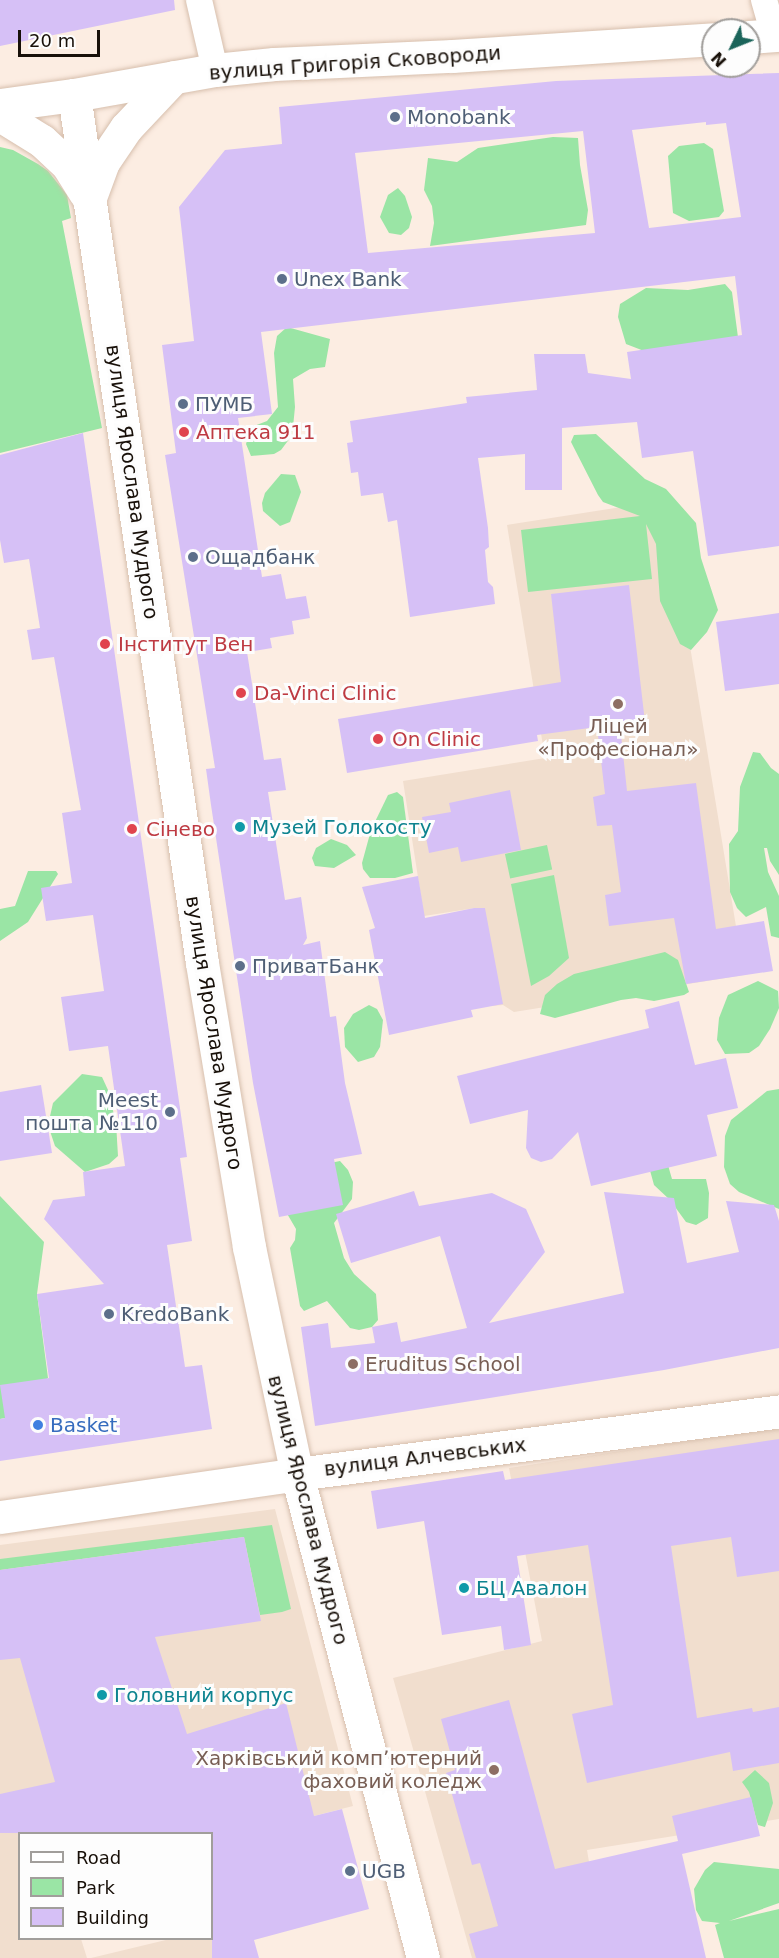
<!DOCTYPE html>
<meta charset="utf-8">
<style>
body{margin:0}
#map{position:relative;width:779px;height:1958px;overflow:hidden;background:#fcede2;font-family:"DejaVu Sans",sans-serif}
div>[style]{position:absolute}
.education>*{inset:0;background:#f1dece}
.green>*{inset:0;background:#9ae5a5;transform-origin:0 0}
.building>*{inset:0;background:#d6c0f6}
.roads{filter:drop-shadow(0 0 2px #d7bfad) drop-shadow(0 0 2px #d7bfad)}
.street>*{height:26px;margin:-13px;padding:0 13px;transform-origin:13px;border-radius:13px;background:#fff}
.secondary>*{height:33px;margin:-16.5px;padding:0 16.5px;transform-origin:16.5px;border-radius:16.5px;background:#fff}
.dots>*{width:16px;height:16px;translate:-50% -50%;box-sizing:border-box;border:3px solid #fdfdfd;border-radius:50%}
span{translate:-50% -50%;white-space:nowrap;text-align:center;line-height:1.15;-webkit-text-stroke:6px #fdfdfd;paint-order:stroke}
.street-label{font-size:20px;color:#181009}
.service-label{font-size:20px;color:#4e5e75}
.left{translate:0 -50%;text-align:left}
.right{translate:-100% -50%;text-align:right}
.health-label{font-size:20px;color:#be3a42}
.education-label{font-size:20px;color:#785e54}
.culture-label{font-size:20px;color:#0d838f}
.shop-label{font-size:20px;color:#366cbe}
.legend{position:absolute;left:18px;top:1832px;width:195px;height:108px;box-sizing:border-box;background:#fdfdfd;border:2px solid #a19e9b;margin:0;padding:8px 10px;list-style:none;font-size:18px;color:#181009}
.legend li{display:flex;align-items:center;gap:12px;height:30px}
.legend b{width:30px;border:2px solid #a19e9b}
.north{position:absolute;left:701px;top:18px;width:60px;height:60px;box-sizing:border-box;background:#fdfdfd;border:2px solid #a19e9b;border-radius:50%;rotate:227deg;font-size:16px;font-weight:700;line-height:24px;text-align:center;color:#181009}
.north::after{content:'';display:block;margin:auto;width:21px;height:27px;background:#1b645a;clip-path:polygon(50% 0,100% 100%,50% 72%,0 100%)}
.scale{position:absolute;left:18px;top:30px;width:82px;height:27px;box-sizing:border-box;border:3px solid #181009;border-top:0;padding-left:8px;font-size:18px;line-height:21px;white-space:nowrap;color:#181009;-webkit-text-stroke:4px #fdfdfd;paint-order:stroke}
</style>
<div id="map">
<div class="education">
<div style="clip-path:polygon(666px 500px,744px 975px,514px 1012px,503px 1005px,491px 1006px,475px 908px,424px 916px,403px 781px,545px 758px,507px 525px)"></div>
<div style="clip-path:polygon(779px 1427px,779px 1819px,587px 1850px,589px 1862px,553px 1958px,472px 1958px,393px 1678px,542px 1641px,509px 1468px)"></div>
<div style="clip-path:polygon(275px 1509px,353px 1806px,212px 1842px,212px 1834px,20px 1834px,20px 1938px,81px 1939px,87px 1958px,0 1958px,0 1545px)"></div>
<div style="clip-path:polygon(216px 1927px,223px 1958px,91px 1958px,170px 1939px,212px 1938px,212px 1928px)"></div>
</div>
<div class="green">
<div style="clip-path:polygon(553px 137px,578px 138px,580px 165px,588px 210px,586px 225px,430px 246px,434px 223px,432px 206px,424px 190px,428px 158px,457px 162px,478px 148px)"></div>
<div style="clip-path:polygon(704px 143px,713px 149px,724px 211px,719px 217px,689px 221px,673px 213px,668px 156px,679px 146px)"></div>
<div style="clip-path:polygon(0 147px,13px 150px,38px 164px,48px 171px,67px 195px,71px 218px,62px 221px,102px 428px,0 453px)"></div>
<div style="clip-path:polygon(398px 188px,405px 196px,412px 217px,409px 228px,401px 235px,389px 233px,380px 217px,388px 195px)"></div>
<div style="clip-path:polygon(725px 284px,732px 292px,745px 390px,626px 344px,618px 317px,620px 304px,646px 288px,688px 290px)"></div>
<div style="clip-path:polygon(287px 327px,330px 339px,325px 367px,310px 369px,293px 379px,295px 407px,293px 427px,290px 438px,281px 450px,274px 454px,251px 456px,246px 444px,251px 427px,267px 421px,278px 407px,274px 353px,277px 336px)"></div>
<div style="clip-path:polygon(596px 434px,645px 479px,666px 489px,696px 523px,701px 558px,718px 610px,707px 632px,691px 650px,680px 644px,660px 601px,656px 544px,646px 524px,652px 579px,528px 592px,521px 530px,640px 516px,603px 502px,598px 495px,571px 442px,574px 435px)"></div>
<div style="clip-path:polygon(281px 474px,295px 475px,301px 492px,290px 522px,280px 526px,263px 511px,262px 503px,265px 493px)"></div>
<div style="clip-path:polygon(753px 752px,760px 753px,771px 768px,779px 774px,779px 875px,770px 861px,767px 848px,764px 848px,768px 872px,779px 896px,779px 938px,771px 936px,766px 907px,746px 917px,737px 908px,730px 892px,729px 844px,738px 831px,740px 787px)"></div>
<div style="clip-path:polygon(397px 792px,403px 797px,413px 873px,395px 878px,370px 878px,363px 869px,362px 863px,371px 830px,388px 795px)"></div>
<div style="clip-path:polygon(331px 839px,347px 845px,356px 855px,334px 868px,315px 866px,312px 858px,316px 848px)"></div>
<div style="left:547px;top:845px;width:25px;height:43px;rotate:78deg"></div>
<div style="clip-path:polygon(28px 871px,56px 871px,58px 874px,28px 922px,0 941px,0 909px,15px 906px)"></div>
<div style="clip-path:polygon(554px 875px,569px 958px,549px 976px,531px 986px,511px 884px)"></div>
<div style="clip-path:polygon(665px 952px,678px 960px,689px 992px,684px 995px,654px 1001px,636px 998px,621px 1000px,555px 1018px,540px 1014px,545px 995px,557px 984px,574px 974px)"></div>
<div style="clip-path:polygon(758px 981px,778px 991px,779px 1008px,770px 1029px,759px 1046px,749px 1053px,725px 1054px,717px 1040px,719px 1018px,728px 995px)"></div>
<div style="clip-path:polygon(369px 1005px,377px 1009px,383px 1020px,380px 1047px,374px 1057px,358px 1062px,345px 1047px,344px 1028px,353px 1014px)"></div>
<div style="clip-path:polygon(636px 1055px,672px 1179px,706px 1179px,709px 1193px,708px 1218px,696px 1225px,686px 1222px,670px 1200px,654px 1185px,623px 1072px)"></div>
<div style="clip-path:polygon(82px 1074px,102px 1077px,108px 1090px,116px 1123px,118px 1156px,109px 1164px,85px 1172px,55px 1146px,48px 1125px,53px 1103px)"></div>
<div style="clip-path:polygon(779px 1089px,779px 1209px,739px 1192px,730px 1184px,724px 1167px,725px 1136px,731px 1120px,767px 1091px)"></div>
<div style="clip-path:polygon(340px 1161px,348px 1170px,353px 1182px,352px 1199px,334px 1223px,344px 1258px,354px 1274px,376px 1294px,378px 1320px,372px 1327px,359px 1330px,350px 1328px,327px 1301px,304px 1311px,300px 1306px,290px 1248px,295px 1240px,296px 1229px,282px 1205px,290px 1171px)"></div>
<div style="clip-path:polygon(0 1196px,44px 1242px,37px 1294px,48px 1378px,5px 1418px,0 1419px)"></div>
<div style="clip-path:polygon(272px 1525px,291px 1609px,282px 1612px,260px 1615px,244px 1537px,0 1570px,0 1559px)"></div>
<div style="clip-path:polygon(755px 1770px,769px 1783px,773px 1803px,765px 1827px,758px 1825px,749px 1792px,742px 1782px)"></div>
<div style="clip-path:polygon(714px 1862px,779px 1869px,779px 1903px,729px 1921px,779px 1909px,779px 1958px,724px 1958px,715px 1925px,720px 1923px,702px 1921px,696px 1910px,694px 1889px,705px 1870px)"></div>
</div>
<div class="building">
<div style="clip-path:polygon(0 0,174px 0,175px 10px,0 46px)"></div>
<div style="clip-path:polygon(evenodd,779px 73px,779px 546px,708px 556px,693px 451px,642px 458px,637px 422px,562px 428px,562px 490px,525px 490px,525px 454px,478px 458px,488px 528px,489px 547px,485px 550px,488px 582px,493px 587px,495px 604px,410px 617px,397px 520px,388px 522px,383px 493px,361px 496px,358px 472px,351px 473px,347px 443px,353px 442px,350px 421px,467px 403px,466px 397px,537px 390px,534px 354px,585px 354px,588px 373px,631px 379px,627px 352px,742px 335px,735px 276px,261px 332px,272px 414px,238px 418px,262px 577px,281px 574px,286px 599px,306px 596px,310px 618px,292px 621px,294px 634px,270px 638px,272px 648px,247px 652px,264px 760px,281px 758px,286px 790px,268px 792px,285px 900px,301px 897px,307px 938px,303px 945px,320px 941px,330px 1017px,336px 1016px,345px 1083px,362px 1154px,334px 1159px,343px 1205px,279px 1217px,253px 1083px,211px 805px,206px 769px,215px 768px,165px 455px,176px 453px,162px 345px,194px 341px,179px 207px,225px 150px,282px 144px,279px 107px,556px 81px,779px 73px,706px 122px,706px 125px,726px 123px,741px 217px,649px 228px,632px 130px,706px 122px,779px 73px,583px 131px,595px 233px,368px 253px,355px 153px,583px 131px)"></div>
<div style="clip-path:polygon(83px 433px,187px 1157px,180px 1158px,192px 1241px,167px 1245px,185px 1367px,202px 1365px,212px 1429px,0 1461px,0 1419px,5px 1418px,0 1385px,49px 1378px,37px 1294px,104px 1284px,44px 1219px,53px 1200px,85px 1196px,83px 1172px,125px 1166px,108px 1046px,69px 1051px,61px 997px,104px 991px,93px 915px,46px 921px,41px 888px,72px 883px,62px 813px,81px 810px,54px 657px,32px 660px,27px 630px,40px 628px,29px 559px,4px 563px,0 540px,0 455px)"></div>
<div style="clip-path:polygon(629px 585px,645px 722px,620px 725px,627px 791px,696px 783px,716px 929px,764px 921px,773px 971px,686px 984px,674px 918px,609px 926px,605px 895px,621px 892px,612px 825px,597px 826px,593px 797px,605px 794px,597px 727px,537px 735px,538px 741px,347px 773px,338px 719px,561px 682px,551px 594px)"></div>
<div style="clip-path:polygon(779px 613px,779px 684px,725px 691px,716px 622px)"></div>
<div style="clip-path:polygon(510px 790px,521px 850px,461px 862px,458px 847px,429px 853px,422px 817px,451px 812px,449px 803px)"></div>
<div style="clip-path:polygon(418px 876px,425px 918px,474px 908px,485px 908px,503px 1004px,471px 1010px,473px 1017px,389px 1035px,369px 930px,375px 928px,362px 887px)"></div>
<div style="clip-path:polygon(679px 1001px,695px 1065px,726px 1058px,738px 1108px,707px 1115px,717px 1156px,591px 1186px,578px 1132px,552px 1159px,541px 1162px,531px 1158px,526px 1148px,528px 1110px,470px 1124px,457px 1076px,649px 1028px,645px 1010px)"></div>
<div style="clip-path:polygon(41px 1085px,52px 1153px,0 1161px,0 1092px)"></div>
<div style="clip-path:polygon(414px 1191px,419px 1206px,492px 1193px,526px 1209px,545px 1252px,489px 1323px,624px 1293px,604px 1192px,674px 1198px,687px 1263px,739px 1252px,726px 1201px,774px 1205px,779px 1221px,779px 1348px,664px 1370px,315px 1426px,301px 1327px,328px 1323px,331px 1348px,375px 1343px,372px 1327px,397px 1322px,401px 1342px,467px 1328px,440px 1236px,351px 1263px,336px 1214px)"></div>
<div style="clip-path:polygon(779px 1439px,779px 1571px,737px 1577px,731px 1537px,671px 1546px,697px 1718px,752px 1708px,753px 1712px,779px 1707px,779px 1763px,733px 1771px,730px 1752px,587px 1783px,572px 1714px,613px 1705px,588px 1545px,517px 1556px,531px 1645px,504px 1650px,501px 1626px,442px 1635px,424px 1521px,377px 1529px,371px 1491px,503px 1471px,505px 1480px)"></div>
<div style="clip-path:polygon(244px 1537px,261px 1621px,155px 1637px,187px 1734px,286px 1703px,314px 1816px,342px 1809px,369px 1909px,254px 1940px,259px 1958px,212px 1958px,212px 1833px,0 1833px,0 1794px,55px 1782px,20px 1658px,0 1660px,0 1570px)"></div>
<div style="clip-path:polygon(509px 1700px,555px 1869px,678px 1841px,672px 1816px,751px 1797px,760px 1836px,682px 1854px,706px 1958px,476px 1958px,469px 1934px,498px 1926px,480px 1863px,472px 1865px,446px 1773px,455px 1770px,441px 1719px)"></div>
</div>
<div class="roads">
<div class="street">
<div style="left:199px;top:0;width:72px;rotate:77.1deg"></div>
<div style="left:764px;top:0;width:36px;rotate:74deg"></div>
</div>
<div class="secondary">
<div style="left:749px;top:37px;width:30px;rotate:-4deg"></div>
<div style="left:74px;top:95px;width:877px;rotate:81.61deg"></div>
<div style="left:202px;top:963px;width:288px;rotate:80.6deg"></div>
<div style="left:249px;top:1247px;width:232px;rotate:78.1deg"></div>
<div style="left:297px;top:1474px;width:500px;rotate:75.41deg"></div>
<div style="left:0;top:105px;width:75px;rotate:-7.7deg"></div>
<div style="left:74px;top:95px;width:143px;rotate:-10.1deg"></div>
<div style="left:215px;top:70px;width:59px;rotate:-5.8deg"></div>
<div style="left:274px;top:64px;width:179px;rotate:-2.6deg"></div>
<div style="left:453px;top:56px;width:261px;rotate:-3.7deg"></div>
<div style="left:0;top:115px;width:49px;rotate:31.8deg"></div>
<div style="left:42px;top:141px;width:34px;rotate:43deg"></div>
<div style="left:67px;top:164px;width:34px;rotate:58deg"></div>
<div style="left:89px;top:200px;width:40px;rotate:-69.8deg"></div>
<div style="left:103px;top:162px;width:41px;rotate:-55.9deg"></div>
<div style="left:126px;top:128px;width:70px;rotate:-46.7deg"></div>
<div style="left:0;top:1517px;width:300px;rotate:-8.2deg"></div>
<div style="left:297px;top:1474px;width:486px;rotate:-7.4deg"></div>
</div>
</div>
<div class="dots">
<div style="left:395px;top:117px;background:#5c6f8a"></div>
<div style="left:282px;top:279px;background:#5c6f8a"></div>
<div style="left:183px;top:404px;background:#5c6f8a"></div>
<div style="left:184px;top:432px;background:#e0444e"></div>
<div style="left:193px;top:557px;background:#5c6f8a"></div>
<div style="left:105px;top:644px;background:#e0444e"></div>
<div style="left:241px;top:693px;background:#e0444e"></div>
<div style="left:618px;top:704px;background:#8d6e63"></div>
<div style="left:378px;top:739px;background:#e0444e"></div>
<div style="left:240px;top:827px;background:#0f9aa8"></div>
<div style="left:132px;top:829px;background:#e0444e"></div>
<div style="left:240px;top:966px;background:#5c6f8a"></div>
<div style="left:170px;top:1112px;background:#5c6f8a"></div>
<div style="left:109px;top:1314px;background:#5c6f8a"></div>
<div style="left:353px;top:1364px;background:#8d6e63"></div>
<div style="left:38px;top:1425px;background:#3f7fe0"></div>
<div style="left:464px;top:1588px;background:#0f9aa8"></div>
<div style="left:102px;top:1695px;background:#0f9aa8"></div>
<div style="left:494px;top:1770px;background:#8d6e63"></div>
<div style="left:350px;top:1871px;background:#5c6f8a"></div>
</div>
<div class="street-label">
<span style="left:355px;top:63px;rotate:-4deg">вулиця Григорія Сковороди</span>
<span style="left:132px;top:482px;rotate:82deg">вулиця Ярослава Мудрого</span>
<span style="left:214px;top:1033px;rotate:81deg">вулиця Ярослава Мудрого</span>
<span style="left:425px;top:1457px;rotate:-7deg">вулиця Алчевських</span>
<span style="left:308px;top:1510px;rotate:76deg">вулиця Ярослава Мудрого</span>
</div>
<div class="service-label">
<span class="left" style="left:407px;top:117px">Monobank</span>
<span class="left" style="left:294px;top:279px">Unex Bank</span>
<span class="left" style="left:195px;top:404px">ПУМБ</span>
<span class="left" style="left:205px;top:557px">Ощадбанк</span>
<span class="left" style="left:252px;top:966px">ПриватБанк</span>
<span class="right" style="left:158px;top:1112px">Meest<br>пошта №110</span>
<span class="left" style="left:121px;top:1314px">KredoBank</span>
<span class="left" style="left:362px;top:1871px">UGB</span>
</div>
<div class="health-label">
<span class="left" style="left:196px;top:432px">Аптека 911</span>
<span class="left" style="left:118px;top:644px">Інститут Вен</span>
<span class="left" style="left:254px;top:693px">Da-Vinci Сlinic</span>
<span class="left" style="left:392px;top:739px">On Clinic</span>
<span class="left" style="left:146px;top:829px">Сінево</span>
</div>
<div class="education-label">
<span style="left:618px;top:738px">Ліцей<br>«Професіонал»</span>
<span class="left" style="left:365px;top:1364px">Eruditus School</span>
<span class="right" style="left:482px;top:1770px">Харківський компʼютерний<br>фаховий коледж</span>
</div>
<div class="culture-label">
<span class="left" style="left:252px;top:827px">Музей Голокосту</span>
<span class="left" style="left:476px;top:1588px">БЦ Авалон</span>
<span class="left" style="left:114px;top:1695px">Головний корпус</span>
</div>
<div class="shop-label">
<span class="left" style="left:50px;top:1425px">Basket</span>
</div>
<ul class="legend">
<li><b style="height:8px;background:#fff"></b>Road</li>
<li><b style="height:16px;background:#9ae5a5"></b>Park</li>
<li><b style="height:16px;background:#d6c0f6"></b>Building</li>
</ul>
<div class="north">N</div>
<div class="scale">20 m</div>
</div>
